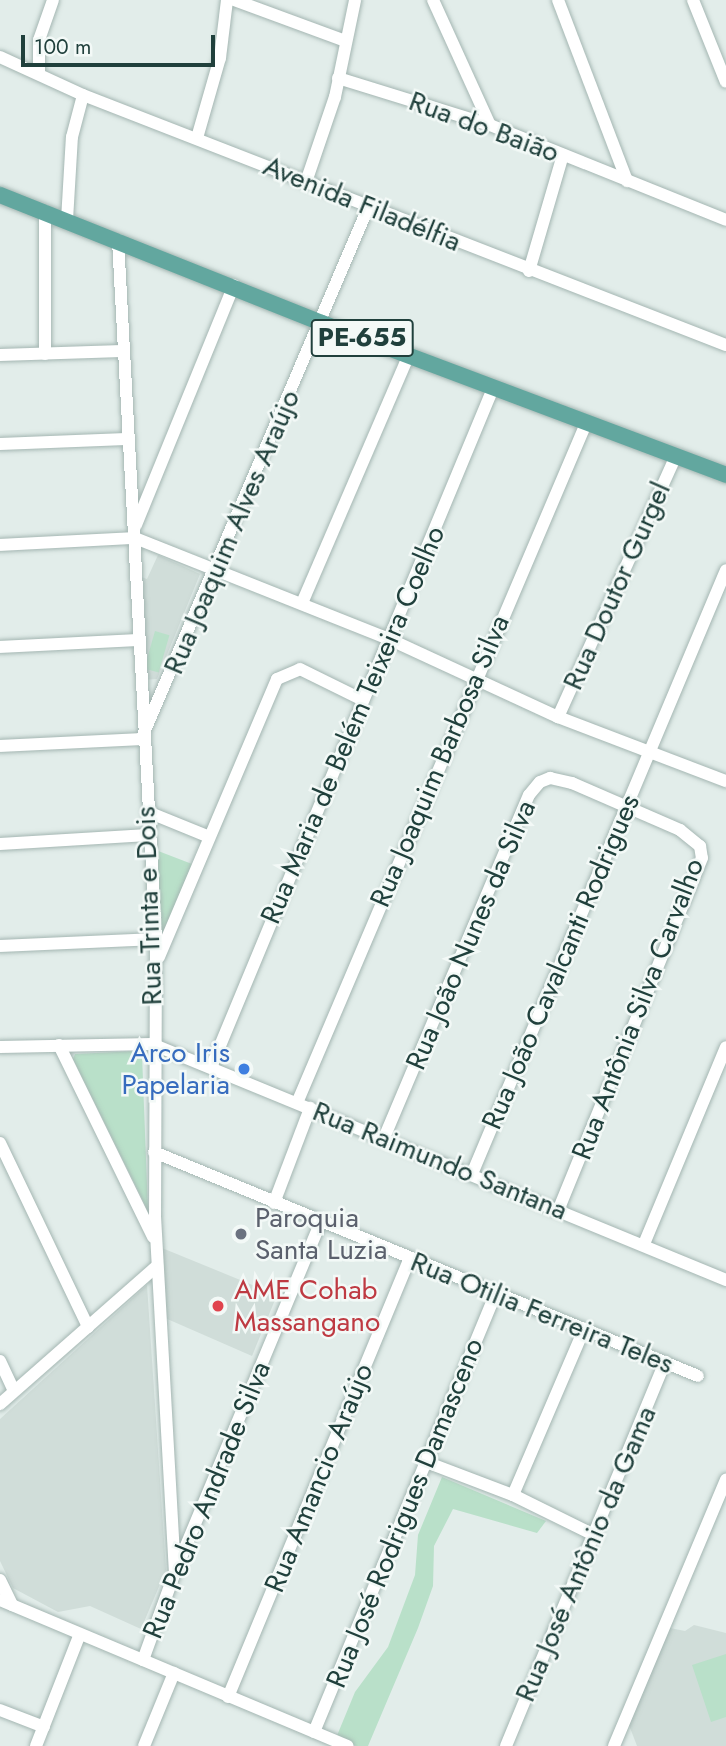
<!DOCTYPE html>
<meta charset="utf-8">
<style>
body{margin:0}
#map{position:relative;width:726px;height:1746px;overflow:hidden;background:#e2edea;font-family:Jost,sans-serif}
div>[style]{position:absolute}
.built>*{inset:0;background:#d0ddd9}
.green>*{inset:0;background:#b9e0c9;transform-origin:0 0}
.roads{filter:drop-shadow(0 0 2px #a4b6b2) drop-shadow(0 0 2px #a4b6b2)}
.minor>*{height:12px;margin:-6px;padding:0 6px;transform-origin:6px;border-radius:6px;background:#fff}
.major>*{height:16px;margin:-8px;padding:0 8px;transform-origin:8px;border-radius:8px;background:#62a79f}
.dots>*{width:19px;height:19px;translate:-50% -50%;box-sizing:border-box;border:4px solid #f3f9f7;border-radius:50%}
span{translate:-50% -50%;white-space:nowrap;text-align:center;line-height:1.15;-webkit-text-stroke:5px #f3f9f7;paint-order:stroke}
.shield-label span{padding:2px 5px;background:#f3f9f7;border:2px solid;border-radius:5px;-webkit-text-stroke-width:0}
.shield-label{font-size:26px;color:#20403c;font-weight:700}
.street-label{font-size:28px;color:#20403c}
.shop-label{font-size:28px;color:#366cbe}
.right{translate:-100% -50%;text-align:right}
.worship-label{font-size:28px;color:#5b616d}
.left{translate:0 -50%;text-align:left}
.health-label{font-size:28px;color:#be3a42}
.scale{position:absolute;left:21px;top:35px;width:194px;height:32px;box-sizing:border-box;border:4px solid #20403c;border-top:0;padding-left:9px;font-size:21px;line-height:24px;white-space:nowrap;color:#20403c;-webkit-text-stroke:5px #f3f9f7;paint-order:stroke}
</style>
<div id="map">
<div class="built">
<div style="clip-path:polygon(158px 555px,200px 574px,157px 679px,142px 680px,141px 577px,147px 579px)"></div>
<div style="clip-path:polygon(162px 1248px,277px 1295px,252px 1356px,165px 1318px)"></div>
<div style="clip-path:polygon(147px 1285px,166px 1570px,141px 1629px,90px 1606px,58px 1612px,13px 1588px,0 1561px,0 1419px)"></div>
<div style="clip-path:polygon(694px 1625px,726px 1633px,726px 1746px,637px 1746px,629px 1725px,670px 1628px,685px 1631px)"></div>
</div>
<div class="green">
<div style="left:155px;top:631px;width:15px;height:39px;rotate:16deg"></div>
<div style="clip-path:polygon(153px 849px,192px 864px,160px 942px)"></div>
<div style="clip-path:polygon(137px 1051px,142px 1055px,148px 1211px,73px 1059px,75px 1054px)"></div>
<div style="clip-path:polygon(442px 1477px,546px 1521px,537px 1533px,453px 1509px,434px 1546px,433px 1586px,418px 1628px,368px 1746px,356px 1746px,336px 1738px,355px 1692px,388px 1647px,415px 1575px,418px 1535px)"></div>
<div style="clip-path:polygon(726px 1654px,726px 1717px,711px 1722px,692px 1665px)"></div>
</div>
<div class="roads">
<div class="minor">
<div style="left:234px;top:0;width:116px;rotate:20.2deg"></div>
<div style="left:433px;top:0;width:137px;rotate:65.5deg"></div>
<div style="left:558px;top:0;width:194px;rotate:69.1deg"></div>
<div style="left:693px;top:0;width:88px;rotate:68.1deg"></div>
<div style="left:0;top:57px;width:91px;rotate:24.6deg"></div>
<div style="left:83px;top:95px;width:690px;rotate:21.25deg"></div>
<div style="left:39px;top:73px;width:33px;rotate:-90deg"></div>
<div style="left:39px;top:40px;width:42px;rotate:-70.7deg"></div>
<div style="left:338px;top:78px;width:159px;rotate:17.2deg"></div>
<div style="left:490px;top:125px;width:254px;rotate:21.9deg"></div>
<div style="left:197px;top:138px;width:83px;rotate:-74deg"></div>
<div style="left:220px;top:58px;width:58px;rotate:-83.1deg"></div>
<div style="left:306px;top:182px;width:90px;rotate:-71.2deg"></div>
<div style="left:335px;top:97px;width:99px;rotate:-78.3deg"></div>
<div style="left:45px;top:211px;width:143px;rotate:90deg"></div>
<div style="left:67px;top:220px;width:83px;rotate:-86.6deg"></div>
<div style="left:72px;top:137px;width:43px;rotate:-75.3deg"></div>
<div style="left:118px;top:240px;width:700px;rotate:86.89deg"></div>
<div style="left:156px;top:939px;width:277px;rotate:90.2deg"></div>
<div style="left:155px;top:1216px;width:357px;rotate:86.8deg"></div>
<div style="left:529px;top:271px;width:121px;rotate:-73.7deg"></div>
<div style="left:0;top:355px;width:122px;rotate:-1.9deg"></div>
<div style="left:0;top:444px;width:126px;rotate:-2.3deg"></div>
<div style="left:136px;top:525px;width:259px;rotate:-67.8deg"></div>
<div style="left:0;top:545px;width:135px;rotate:-3deg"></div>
<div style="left:135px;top:538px;width:273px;rotate:21.7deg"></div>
<div style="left:389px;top:639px;width:186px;rotate:24.8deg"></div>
<div style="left:558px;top:717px;width:180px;rotate:20.9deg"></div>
<div style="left:302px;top:603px;width:271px;rotate:-66.7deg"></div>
<div style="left:0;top:647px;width:137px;rotate:-2.9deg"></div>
<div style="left:558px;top:717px;width:286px;rotate:-65.7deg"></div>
<div style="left:143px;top:735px;width:573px;rotate:-66.88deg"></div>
<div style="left:0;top:746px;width:142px;rotate:-2.8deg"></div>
<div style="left:148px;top:812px;width:64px;rotate:22.1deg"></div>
<div style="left:0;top:844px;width:148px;rotate:-3.5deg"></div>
<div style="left:0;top:946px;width:156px;rotate:-2.6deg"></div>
<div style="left:159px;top:957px;width:302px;rotate:-67deg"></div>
<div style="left:277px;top:679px;width:25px;rotate:-23deg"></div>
<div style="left:300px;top:669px;width:70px;rotate:26.2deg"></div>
<div style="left:59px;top:1045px;width:214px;rotate:63.9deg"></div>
<div style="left:0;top:1047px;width:152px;rotate:-1.1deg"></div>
<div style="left:152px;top:1044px;width:621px;rotate:22.35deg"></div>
<div style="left:212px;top:1065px;width:735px;rotate:-67.45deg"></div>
<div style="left:297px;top:1103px;width:741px;rotate:-66.96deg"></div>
<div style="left:384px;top:1138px;width:372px;rotate:-67.1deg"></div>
<div style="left:529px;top:795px;width:17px;rotate:-50deg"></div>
<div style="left:540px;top:782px;width:11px;rotate:-22deg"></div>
<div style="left:550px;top:778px;width:23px;rotate:13deg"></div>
<div style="left:572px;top:783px;width:118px;rotate:23.5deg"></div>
<div style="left:680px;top:830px;width:26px;rotate:39deg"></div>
<div style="left:700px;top:846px;width:12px;rotate:81deg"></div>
<div style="left:702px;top:858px;width:380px;rotate:112.2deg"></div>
<div style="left:0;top:1143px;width:204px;rotate:64.4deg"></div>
<div style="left:154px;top:1152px;width:588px;rotate:22.38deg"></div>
<div style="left:472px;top:1174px;width:655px;rotate:-67.19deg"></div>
<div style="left:274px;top:1203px;width:102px;rotate:-69.2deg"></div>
<div style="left:644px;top:1244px;width:213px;rotate:-67.4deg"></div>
<div style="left:0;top:1361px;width:33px;rotate:65deg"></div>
<div style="left:0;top:1404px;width:209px;rotate:-41.3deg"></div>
<div style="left:426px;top:1462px;width:93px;rotate:20.8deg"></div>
<div style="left:513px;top:1495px;width:93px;rotate:26.3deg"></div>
<div style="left:513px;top:1495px;width:181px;rotate:-66.8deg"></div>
<div style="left:0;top:1580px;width:28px;rotate:64deg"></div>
<div style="left:0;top:1600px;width:377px;rotate:22.8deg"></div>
<div style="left:143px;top:1660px;width:94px;rotate:-70deg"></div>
<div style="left:175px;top:1572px;width:378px;rotate:-67.4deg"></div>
<div style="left:228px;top:1697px;width:474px;rotate:-67.5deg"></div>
<div style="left:0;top:1710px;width:47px;rotate:21.1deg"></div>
<div style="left:314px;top:1732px;width:474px;rotate:-67.5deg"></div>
<div style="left:36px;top:1746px;width:120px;rotate:-68.6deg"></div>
<div style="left:144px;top:1746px;width:79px;rotate:-67.7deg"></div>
<div style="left:506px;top:1746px;width:416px;rotate:-67.5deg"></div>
<div style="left:614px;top:1746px;width:289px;rotate:-67.2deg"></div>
</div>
<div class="major">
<div style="left:0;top:195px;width:347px;rotate:21.7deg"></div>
<div style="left:322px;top:323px;width:432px;rotate:20.6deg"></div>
</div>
</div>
<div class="dots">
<div style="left:244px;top:1069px;background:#3f7fe0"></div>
<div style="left:241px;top:1234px;background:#6b7280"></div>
<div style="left:218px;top:1306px;background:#e0444e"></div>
</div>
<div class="shield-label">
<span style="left:362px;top:338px">PE-655</span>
</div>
<div class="street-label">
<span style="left:484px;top:127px;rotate:20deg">Rua do Baião</span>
<span style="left:362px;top:204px;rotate:22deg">Avenida Filadélfia</span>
<span style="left:232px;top:532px;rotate:-67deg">Rua Joaquim Alves Araújo</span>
<span style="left:617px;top:586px;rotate:-66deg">Rua Doutor Gurgel</span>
<span style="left:353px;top:725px;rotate:-67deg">Rua Maria de Belém Teixeira Coelho</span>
<span style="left:440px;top:761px;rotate:-67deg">Rua Joaquim Barbosa Silva</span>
<span style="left:149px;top:906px;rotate:-92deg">Rua Trinta e Dois</span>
<span style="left:471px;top:935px;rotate:-67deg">Rua João Nunes da Silva</span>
<span style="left:561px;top:962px;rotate:-67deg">Rua João Cavalcanti Rodrigues</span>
<span style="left:638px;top:1009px;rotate:-69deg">Rua Antônia Silva Carvalho</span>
<span style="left:440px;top:1161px;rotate:22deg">Rua Raimundo Santana</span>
<span style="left:542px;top:1313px;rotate:22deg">Rua Otilia Ferreira Teles</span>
<span style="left:319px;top:1478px;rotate:-68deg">Rua Amancio Araújo</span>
<span style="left:207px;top:1500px;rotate:-68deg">Rua Pedro Andrade Silva</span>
<span style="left:405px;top:1513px;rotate:-68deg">Rua José Rodrigues Damasceno</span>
<span style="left:586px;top:1554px;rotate:-67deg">Rua José Antônio da Gama</span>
</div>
<div class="shop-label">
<span class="right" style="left:230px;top:1069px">Arco Iris<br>Papelaria</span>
</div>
<div class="worship-label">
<span class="left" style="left:255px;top:1234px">Paroquia<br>Santa Luzia</span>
</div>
<div class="health-label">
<span class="left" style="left:234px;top:1306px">AME Cohab<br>Massangano</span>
</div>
<div class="scale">100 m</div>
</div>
